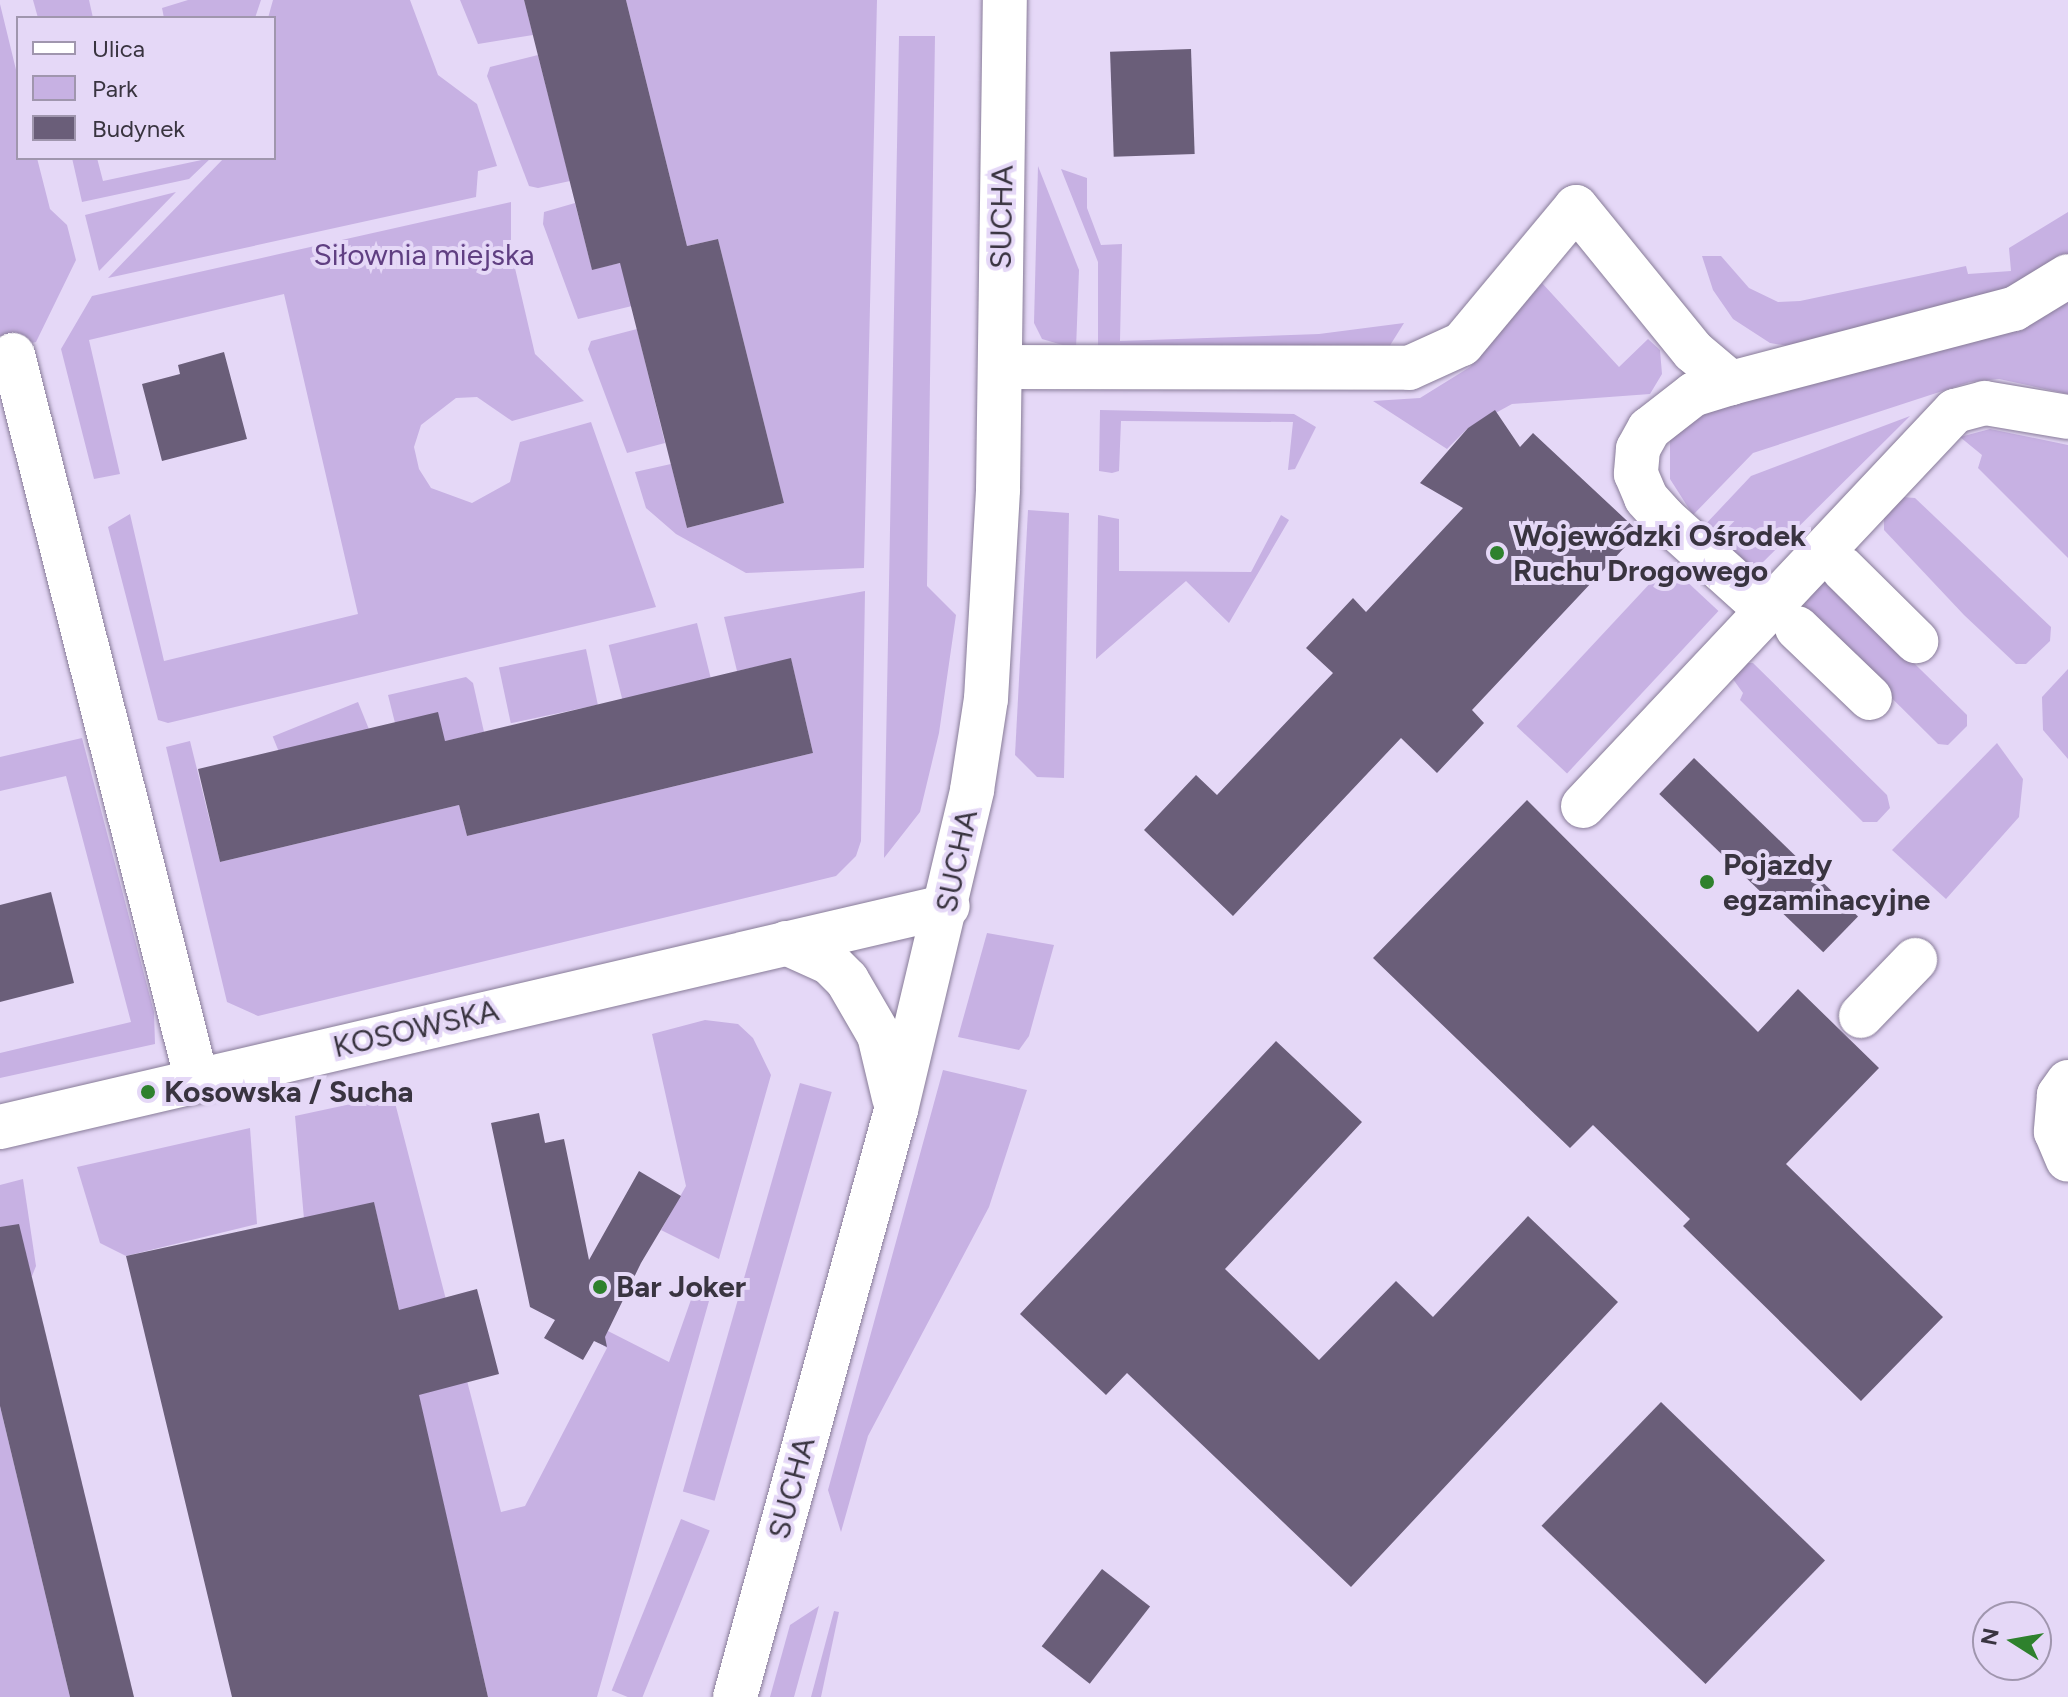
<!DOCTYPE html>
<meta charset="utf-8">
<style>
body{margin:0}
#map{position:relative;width:2068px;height:1697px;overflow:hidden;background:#e5d8f7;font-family:Figtree,sans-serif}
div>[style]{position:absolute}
.green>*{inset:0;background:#c7b1e3;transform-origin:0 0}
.building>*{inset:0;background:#6a5e79;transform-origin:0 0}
.roads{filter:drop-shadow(0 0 2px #887c98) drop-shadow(0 0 2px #887c98)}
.minor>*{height:44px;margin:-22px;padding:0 22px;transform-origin:22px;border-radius:22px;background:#fff}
.dots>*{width:22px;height:22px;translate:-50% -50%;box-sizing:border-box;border:4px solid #e5d8f7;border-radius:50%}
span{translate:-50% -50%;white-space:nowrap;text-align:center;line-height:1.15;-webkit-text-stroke:8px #e5d8f7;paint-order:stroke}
.street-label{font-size:30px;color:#393440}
.park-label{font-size:30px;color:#603f82}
.poi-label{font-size:30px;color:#393440;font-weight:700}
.left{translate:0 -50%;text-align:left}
.legend{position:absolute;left:16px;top:16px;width:260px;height:144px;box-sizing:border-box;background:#e5d8f7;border:2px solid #a096ae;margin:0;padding:10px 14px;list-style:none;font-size:24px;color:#393440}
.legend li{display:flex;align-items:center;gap:16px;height:40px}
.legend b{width:40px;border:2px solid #a096ae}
.north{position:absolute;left:1972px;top:1601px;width:80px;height:80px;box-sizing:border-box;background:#e5d8f7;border:2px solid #a096ae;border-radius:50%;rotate:281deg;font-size:22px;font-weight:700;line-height:32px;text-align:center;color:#393440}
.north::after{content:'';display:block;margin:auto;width:28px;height:36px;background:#2e812d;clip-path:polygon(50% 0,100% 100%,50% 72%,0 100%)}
</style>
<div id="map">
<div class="green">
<div style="clip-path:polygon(33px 0,89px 0,93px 18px,38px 18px)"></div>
<div style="clip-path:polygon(188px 0,261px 0,255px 18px,164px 18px,162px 8px)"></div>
<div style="clip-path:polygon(273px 0,410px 0,438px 75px,477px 104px,497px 166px,478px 171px,476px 197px,108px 278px,224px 158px,274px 158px,274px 18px,268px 18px)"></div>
<div style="clip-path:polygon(460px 0,524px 0,533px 35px,478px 44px)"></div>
<div style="clip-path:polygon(626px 0,877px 0,864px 568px,746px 573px,676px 534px,646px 508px,635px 472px,671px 464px,687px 528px,784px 503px,718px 239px,687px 246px)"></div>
<div style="clip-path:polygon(0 4px,18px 78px,18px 158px,37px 158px,50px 209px,67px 225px,76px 260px,36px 342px,0 350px)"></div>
<div style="clip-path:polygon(899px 36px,935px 36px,927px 586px,956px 615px,939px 733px,920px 812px,884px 858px)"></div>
<div style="clip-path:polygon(538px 55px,570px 181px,538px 188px,529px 186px,487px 76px,490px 67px)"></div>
<div style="clip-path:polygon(72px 158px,97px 158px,103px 181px,211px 158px,189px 179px,82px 202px)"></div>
<div style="clip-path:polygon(1038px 166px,1079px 270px,1076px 349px,1042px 339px,1034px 323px)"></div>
<div style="clip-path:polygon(1061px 169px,1087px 178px,1087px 208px,1101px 245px,1122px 244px,1120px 341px,1319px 334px,1404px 323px,1389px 347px,1098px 350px,1098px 262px)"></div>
<div style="clip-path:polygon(176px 192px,99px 271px,85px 215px)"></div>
<div style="clip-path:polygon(511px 202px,511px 251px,535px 354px,584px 401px,512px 421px,477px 397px,456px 398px,421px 425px,414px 447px,419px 469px,431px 488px,472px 503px,510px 482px,520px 442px,591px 422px,656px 607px,168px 723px,158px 720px,108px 527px,130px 514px,164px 661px,358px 614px,284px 294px,89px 340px,120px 474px,94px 479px,61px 349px,92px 296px)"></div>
<div style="clip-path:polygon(575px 203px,592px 269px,621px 263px,632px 306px,578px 319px,543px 224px,544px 212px)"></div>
<div style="clip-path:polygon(2068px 212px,2068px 259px,2007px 297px,1788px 346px,1770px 343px,1733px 319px,1713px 290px,1702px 256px,1721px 256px,1749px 288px,1778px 302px,1800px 301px,1966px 266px,1968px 274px,2011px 271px,2009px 248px)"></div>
<div style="clip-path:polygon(1542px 283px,1619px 367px,1648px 339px,1660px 350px,1662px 374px,1650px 394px,1512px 404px,1468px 428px,1447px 449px,1373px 401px,1420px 398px,1470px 367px)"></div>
<div style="clip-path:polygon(2068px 292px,2068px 394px,1999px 379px,1970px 382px,1753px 453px,1693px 515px,1670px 479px,1670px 440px,1698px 411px)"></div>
<div style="clip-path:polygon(637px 329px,665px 443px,627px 453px,588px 349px,591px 341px)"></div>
<div style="clip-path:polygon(1100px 410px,1294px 414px,1316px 427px,1295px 469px,1288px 470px,1293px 422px,1121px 421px,1119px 471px,1112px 473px,1099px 471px)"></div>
<div style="clip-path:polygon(1910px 416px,1754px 571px,1703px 527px,1751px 476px)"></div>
<div style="clip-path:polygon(1990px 429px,2068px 445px,2068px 558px,1978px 468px,1982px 455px,1960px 437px)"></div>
<div style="clip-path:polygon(1902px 497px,1915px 498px,2051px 627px,2050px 641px,2026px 664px,2016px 664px,1964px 615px,1884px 530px,1884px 516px)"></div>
<div style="clip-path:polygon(1028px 510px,1069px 513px,1064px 778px,1037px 777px,1015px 755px)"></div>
<div style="clip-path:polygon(1098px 515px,1119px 519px,1119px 571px,1251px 572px,1281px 515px,1289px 520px,1229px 623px,1186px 581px,1096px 659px)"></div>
<div style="left:1668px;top:564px;width:69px;height:222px;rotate:43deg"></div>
<div style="clip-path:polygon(1825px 576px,1967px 715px,1967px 726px,1948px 745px,1938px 744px,1804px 611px,1805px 597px)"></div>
<div style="clip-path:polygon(865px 591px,861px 841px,856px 856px,836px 876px,258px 1016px,227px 1002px,166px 747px,190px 741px,220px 862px,459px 805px,467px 836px,813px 753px,791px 659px,737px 671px,724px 617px)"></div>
<div style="left:697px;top:623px;width:57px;height:91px;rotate:76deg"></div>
<div style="left:586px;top:649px;width:57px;height:89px;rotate:78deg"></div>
<div style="clip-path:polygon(1740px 663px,1753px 663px,1887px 795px,1890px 808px,1877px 822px,1863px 822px,1740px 700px,1743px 693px,1730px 675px)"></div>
<div style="clip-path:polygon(2068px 669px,2068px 759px,2043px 730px,2042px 697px)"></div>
<div style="clip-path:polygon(466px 677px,473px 683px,484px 732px,445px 741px,395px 723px,388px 695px)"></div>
<div style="left:358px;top:702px;width:29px;height:92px;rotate:68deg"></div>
<div style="clip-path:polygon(82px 738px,154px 1012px,155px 1044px,0 1078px,0 1053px,131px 1022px,66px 776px,0 791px,0 757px)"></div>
<div style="clip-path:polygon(1997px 743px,2023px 779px,2019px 817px,1946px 899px,1892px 850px)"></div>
<div style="clip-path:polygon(987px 933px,1054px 945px,1029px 1036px,1019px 1050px,958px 1037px)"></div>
<div style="clip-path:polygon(705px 1020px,738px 1024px,753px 1038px,771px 1075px,719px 1259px,661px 1230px,686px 1186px,652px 1034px)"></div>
<div style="clip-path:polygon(943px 1070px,1027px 1090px,989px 1207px,868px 1436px,841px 1532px,828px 1490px)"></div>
<div style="left:800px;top:1083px;width:33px;height:425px;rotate:16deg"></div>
<div style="clip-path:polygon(393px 1095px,501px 1512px,525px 1506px,607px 1348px,601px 1344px,608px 1331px,669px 1362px,693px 1294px,709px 1301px,597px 1697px,488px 1697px,374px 1203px,304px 1219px,295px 1116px)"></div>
<div style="clip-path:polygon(250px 1128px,257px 1224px,126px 1256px,100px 1243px,77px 1167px)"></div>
<div style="clip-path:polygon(23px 1179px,36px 1266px,32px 1276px,0 1284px,0 1185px)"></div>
<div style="clip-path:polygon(0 1406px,70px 1697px,0 1697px)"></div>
<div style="left:681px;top:1519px;width:31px;height:185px;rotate:22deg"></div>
<div style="clip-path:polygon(819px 1606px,794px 1697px,770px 1697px,790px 1625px)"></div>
<div style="clip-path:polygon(834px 1611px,839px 1612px,821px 1697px,811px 1697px)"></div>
</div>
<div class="building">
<div style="clip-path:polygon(524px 0,626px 0,687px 246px,718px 239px,784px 503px,687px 528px,620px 263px,592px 270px)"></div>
<div style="left:1191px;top:49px;width:105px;height:81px;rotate:88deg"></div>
<div style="clip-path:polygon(224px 352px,247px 439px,162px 461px,142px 384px,180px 374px,178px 365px)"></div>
<div style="clip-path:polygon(1495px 410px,1520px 447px,1533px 433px,1639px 532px,1472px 710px,1484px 723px,1437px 773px,1401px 738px,1233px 916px,1144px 830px,1196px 775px,1217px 795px,1333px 673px,1306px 648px,1353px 598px,1366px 612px,1463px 508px,1420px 483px,1468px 428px)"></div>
<div style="clip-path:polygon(791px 658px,813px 753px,467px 836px,459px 805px,220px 862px,198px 769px,438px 712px,445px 741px)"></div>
<div style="left:1694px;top:758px;width:228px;height:50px;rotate:44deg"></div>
<div style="clip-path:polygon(1527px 800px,1758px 1032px,1798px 989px,1879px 1068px,1786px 1164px,1943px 1317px,1861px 1401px,1683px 1226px,1690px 1219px,1593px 1125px,1570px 1148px,1373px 958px)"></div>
<div style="clip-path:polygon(51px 892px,74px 983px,0 1002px,0 905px)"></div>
<div style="clip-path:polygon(1276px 1041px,1362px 1122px,1225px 1269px,1319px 1360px,1396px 1281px,1433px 1317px,1528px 1216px,1618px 1302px,1351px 1587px,1127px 1373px,1106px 1395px,1020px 1314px)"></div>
<div style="clip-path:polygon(539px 1113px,545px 1143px,564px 1139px,589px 1260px,639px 1171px,681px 1196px,641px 1263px,605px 1337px,607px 1347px,594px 1341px,583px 1360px,544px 1338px,555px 1320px,530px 1307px,491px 1123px)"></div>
<div style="clip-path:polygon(374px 1202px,399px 1310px,477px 1289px,499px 1374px,419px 1395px,488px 1697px,232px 1697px,126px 1256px)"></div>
<div style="clip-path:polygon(19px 1224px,134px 1697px,70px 1697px,0 1406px,0 1227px)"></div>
<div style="left:1661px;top:1402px;width:228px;height:172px;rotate:44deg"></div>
<div style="left:1102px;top:1569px;width:61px;height:98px;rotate:38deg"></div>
</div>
<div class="roads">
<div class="minor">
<div style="left:13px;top:355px;width:749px;rotate:75.78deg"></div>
<div style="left:1001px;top:367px;width:408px;rotate:0.1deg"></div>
<div style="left:1409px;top:368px;width:58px;rotate:-24.4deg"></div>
<div style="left:1462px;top:344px;width:178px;rotate:-50.2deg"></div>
<div style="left:1576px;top:207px;width:186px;rotate:50.9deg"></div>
<div style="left:1693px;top:351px;width:50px;rotate:40.1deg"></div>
<div style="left:1731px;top:383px;width:293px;rotate:-14.7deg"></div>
<div style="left:2014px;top:309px;width:63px;rotate:-31.4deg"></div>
<div style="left:1731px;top:383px;width:39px;rotate:163deg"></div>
<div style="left:1694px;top:394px;width:57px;rotate:142.1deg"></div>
<div style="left:1649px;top:429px;width:23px;rotate:119deg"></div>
<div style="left:1638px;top:449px;width:25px;rotate:95deg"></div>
<div style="left:1636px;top:474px;width:26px;rotate:67deg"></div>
<div style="left:1646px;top:498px;width:27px;rotate:48deg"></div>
<div style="left:1664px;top:518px;width:137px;rotate:42deg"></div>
<div style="left:1843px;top:569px;width:103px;rotate:44.6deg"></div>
<div style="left:1797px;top:628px;width:101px;rotate:43.8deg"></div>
<div style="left:1583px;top:806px;width:543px;rotate:-46.72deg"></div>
<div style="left:1955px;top:411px;width:31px;rotate:-15deg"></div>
<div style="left:1985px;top:403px;width:84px;rotate:9.6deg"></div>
<div style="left:786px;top:943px;width:48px;rotate:24.4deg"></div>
<div style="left:830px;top:963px;width:24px;rotate:45deg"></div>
<div style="left:847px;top:980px;width:64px;rotate:59.8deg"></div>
<div style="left:879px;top:1035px;width:65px;rotate:76.6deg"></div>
<div style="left:1861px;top:1016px;width:78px;rotate:-46deg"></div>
<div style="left:2068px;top:1082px;width:16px;rotate:125deg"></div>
<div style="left:2059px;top:1095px;width:37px;rotate:95deg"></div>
<div style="left:2056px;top:1132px;width:30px;rotate:67deg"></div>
<div style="left:0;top:1127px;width:973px;rotate:-13.12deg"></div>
<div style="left:735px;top:1697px;width:609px;rotate:-74.66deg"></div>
<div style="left:896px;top:1110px;width:329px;rotate:-76.6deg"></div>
<div style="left:972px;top:790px;width:92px;rotate:-81.3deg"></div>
<div style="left:986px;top:699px;width:210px;rotate:-86.7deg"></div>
<div style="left:998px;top:489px;width:489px;rotate:-89.2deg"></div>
</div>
</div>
<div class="dots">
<div style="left:1497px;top:553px;background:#2e812d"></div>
<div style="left:1707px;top:882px;background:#2e812d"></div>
<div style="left:148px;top:1092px;background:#2e812d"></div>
<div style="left:600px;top:1287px;background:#2e812d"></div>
</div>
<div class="street-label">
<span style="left:1002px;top:217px;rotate:-89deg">SUCHA</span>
<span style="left:957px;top:861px;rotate:-78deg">SUCHA</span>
<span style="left:416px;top:1029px;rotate:-13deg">KOSOWSKA</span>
<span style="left:792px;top:1488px;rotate:-75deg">SUCHA</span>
</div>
<div class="park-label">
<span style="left:424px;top:255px">Siłownia miejska</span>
</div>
<div class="poi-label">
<span class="left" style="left:1513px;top:553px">Wojewódzki Ośrodek<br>Ruchu Drogowego</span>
<span class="left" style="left:1723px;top:882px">Pojazdy<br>egzaminacyjne</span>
<span class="left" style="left:164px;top:1092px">Kosowska / Sucha</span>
<span class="left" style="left:616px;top:1287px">Bar Joker</span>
</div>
<ul class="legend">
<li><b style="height:10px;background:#fff"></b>Ulica</li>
<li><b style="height:22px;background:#c7b1e3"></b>Park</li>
<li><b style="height:22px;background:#6a5e79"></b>Budynek</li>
</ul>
<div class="north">N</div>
</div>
